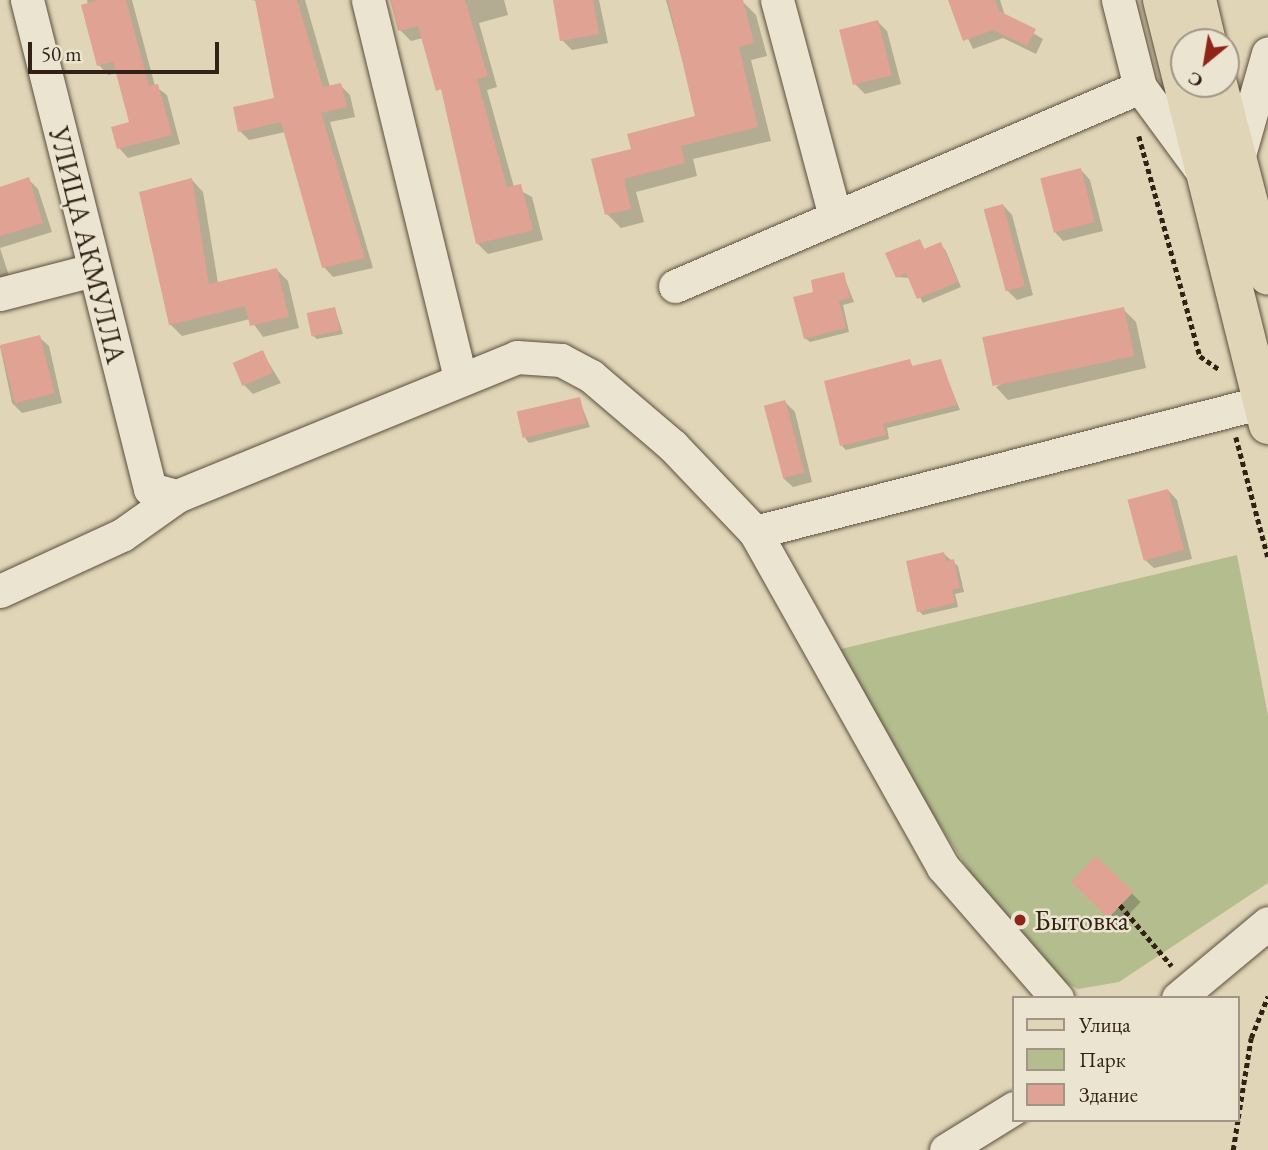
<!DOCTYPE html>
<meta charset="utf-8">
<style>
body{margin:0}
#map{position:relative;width:1268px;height:1150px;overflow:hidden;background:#e0d6b7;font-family:"EB Garamond",serif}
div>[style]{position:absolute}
.green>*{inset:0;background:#b3bd8d}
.shadow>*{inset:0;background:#0003;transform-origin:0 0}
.building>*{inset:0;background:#e0a292;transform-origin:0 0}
.path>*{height:4.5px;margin-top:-2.25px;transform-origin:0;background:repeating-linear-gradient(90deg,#312215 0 5px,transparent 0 8.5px)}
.roads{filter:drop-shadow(0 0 2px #5d4f3e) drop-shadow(0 0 2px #5d4f3e)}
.minor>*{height:33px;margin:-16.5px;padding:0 16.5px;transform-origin:16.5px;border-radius:16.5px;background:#ebe4d0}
.major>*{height:38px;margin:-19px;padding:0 19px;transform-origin:19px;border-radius:19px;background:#e0d6b7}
.dots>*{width:19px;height:19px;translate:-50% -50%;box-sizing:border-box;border:4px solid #ebe4d0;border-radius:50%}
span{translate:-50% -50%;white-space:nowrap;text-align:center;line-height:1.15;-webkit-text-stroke:5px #ebe4d0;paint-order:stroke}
.street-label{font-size:28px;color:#312215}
.poi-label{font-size:28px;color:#312215}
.left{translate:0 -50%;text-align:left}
.legend{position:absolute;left:1012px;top:996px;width:228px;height:126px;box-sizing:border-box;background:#ebe4d0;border:2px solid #a19685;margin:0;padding:9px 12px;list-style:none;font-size:21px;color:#312215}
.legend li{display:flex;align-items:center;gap:14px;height:35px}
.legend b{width:35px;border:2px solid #a19685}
.north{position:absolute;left:1170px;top:28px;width:70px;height:70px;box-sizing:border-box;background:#ebe4d0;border:2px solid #a19685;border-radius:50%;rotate:210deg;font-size:19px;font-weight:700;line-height:28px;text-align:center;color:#312215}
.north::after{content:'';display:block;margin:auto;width:24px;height:32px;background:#8f2418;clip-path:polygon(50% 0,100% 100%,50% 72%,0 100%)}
.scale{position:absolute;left:28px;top:42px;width:191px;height:32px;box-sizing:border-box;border:4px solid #312215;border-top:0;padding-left:9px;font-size:21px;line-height:24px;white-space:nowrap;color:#312215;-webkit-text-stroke:5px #ebe4d0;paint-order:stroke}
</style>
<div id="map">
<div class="green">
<div style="clip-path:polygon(1237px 555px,1268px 715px,1268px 883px,1119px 982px,1078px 989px,1028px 962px,828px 652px)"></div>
</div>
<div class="shadow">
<div style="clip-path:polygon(87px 0,132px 0,155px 86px,167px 95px,180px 144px,128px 158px,119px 148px,131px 123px,118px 73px,108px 75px,99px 65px)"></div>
<div style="clip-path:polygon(251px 0,305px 0,330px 87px,340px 85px,350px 95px,355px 117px,330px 122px,373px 268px,333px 277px,324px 267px,285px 132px,249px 140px,240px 131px,276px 99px,257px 1px)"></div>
<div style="clip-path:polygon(392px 0,504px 0,508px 15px,479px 23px,497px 87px,487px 90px,514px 187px,532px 197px,543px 240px,488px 254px,477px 243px,444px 96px,423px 38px,411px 41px,400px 30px)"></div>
<div style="clip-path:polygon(554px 0,599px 0,608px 43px,572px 50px,562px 40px)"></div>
<div style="clip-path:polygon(666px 0,742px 1px,756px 15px,767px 56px,751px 60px,771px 141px,693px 159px,697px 176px,636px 192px,644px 222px,621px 228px,607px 214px,633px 150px,698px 117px)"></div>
<div style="clip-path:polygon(950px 0,1000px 0,1005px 16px,1043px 39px,1036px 54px,1003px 38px,973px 49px)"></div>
<div style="clip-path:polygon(877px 21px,887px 31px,901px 84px,865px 94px,855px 84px)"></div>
<div style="clip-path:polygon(1081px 170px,1090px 180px,1103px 231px,1063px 241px,1054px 231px)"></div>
<div style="clip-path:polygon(28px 179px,38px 189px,52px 232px,0 248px,11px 282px,0 285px,0 188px)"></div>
<div style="clip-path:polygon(192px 180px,203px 192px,218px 283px,276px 269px,288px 281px,299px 328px,263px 337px,250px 319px,182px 336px,170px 324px)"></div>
<div style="clip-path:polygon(1003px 205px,1012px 215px,1033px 295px,1017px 300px,1007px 290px)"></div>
<div style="clip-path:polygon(919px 241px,926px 251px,945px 249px,961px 287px,923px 303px,910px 278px,897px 277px)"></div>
<div style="clip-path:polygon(843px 274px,854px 302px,843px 305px,849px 332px,810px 342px,805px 338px)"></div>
<div style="clip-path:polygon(335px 309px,343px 334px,317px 339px,312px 335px)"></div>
<div style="clip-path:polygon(1123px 309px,1136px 322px,1146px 368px,1008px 400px,996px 387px)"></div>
<div style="clip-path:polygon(39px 337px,49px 346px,62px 403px,22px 413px,12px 403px,0 346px)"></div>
<div style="clip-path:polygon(262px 352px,281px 383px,253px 394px,244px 385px)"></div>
<div style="clip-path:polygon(909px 361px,914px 368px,940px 361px,960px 410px,887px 428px,889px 439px,846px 450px,842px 446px)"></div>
<div style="clip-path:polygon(579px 399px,590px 427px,529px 443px,525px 438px)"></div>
<div style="clip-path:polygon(785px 402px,795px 412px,812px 482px,793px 487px,783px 478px)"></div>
<div style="clip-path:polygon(1168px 490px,1177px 500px,1192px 559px,1154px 568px,1144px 559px)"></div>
<div style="clip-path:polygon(944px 554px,958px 566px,964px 592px,955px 594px,958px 607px,923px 615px,919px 611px)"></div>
<div style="left:1096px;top:859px;width:62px;height:33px;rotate:44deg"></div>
</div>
<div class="building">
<div style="clip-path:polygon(98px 0,126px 0,149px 86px,158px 84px,172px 135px,117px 149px,111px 127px,129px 122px,113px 62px,97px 66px,81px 5px)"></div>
<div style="clip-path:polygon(255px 0,297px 0,323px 87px,341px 83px,347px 107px,321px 113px,365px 258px,322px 268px,281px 122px,238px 132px,233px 107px,274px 98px)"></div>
<div style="clip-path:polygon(390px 0,465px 0,488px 76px,477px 79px,507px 187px,521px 184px,533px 230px,476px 244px,441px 89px,436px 91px,418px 26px,398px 31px)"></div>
<div style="clip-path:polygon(553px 0,593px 0,599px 34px,560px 41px)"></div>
<div style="clip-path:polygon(668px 0,743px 0,754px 43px,739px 47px,758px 127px,681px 146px,685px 163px,624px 179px,631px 209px,605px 215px,591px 159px,631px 149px,627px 134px,695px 116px)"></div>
<div style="clip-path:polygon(948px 0,995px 0,999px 11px,1036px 29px,1027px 46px,993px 30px,963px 41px)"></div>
<div style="left:878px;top:20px;width:57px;height:40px;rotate:76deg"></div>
<div style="left:1081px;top:168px;width:56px;height:42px;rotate:76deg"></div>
<div style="clip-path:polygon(29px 177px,43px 223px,0 236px,0 187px)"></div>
<div style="clip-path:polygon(192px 178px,209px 284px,277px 268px,289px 317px,250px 326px,245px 306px,169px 325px,139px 192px)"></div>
<div style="left:1003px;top:204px;width:85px;height:20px;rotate:75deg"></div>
<div style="clip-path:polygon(920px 239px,924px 249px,941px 242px,958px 282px,917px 299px,906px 273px,896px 278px,885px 253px)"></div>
<div style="clip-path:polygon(844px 272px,850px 298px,839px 301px,846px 328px,804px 339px,793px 297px,813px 292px,811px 280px)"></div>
<div style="left:335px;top:307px;width:24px;height:29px;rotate:78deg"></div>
<div style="left:1124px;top:307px;width:50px;height:145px;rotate:78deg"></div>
<div style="left:40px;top:335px;width:60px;height:41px;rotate:76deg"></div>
<div style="left:263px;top:350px;width:25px;height:33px;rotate:67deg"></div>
<div style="clip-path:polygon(910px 359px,912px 366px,941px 359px,957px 405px,883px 424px,886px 435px,840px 446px,824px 381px)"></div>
<div style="left:580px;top:397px;width:27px;height:65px;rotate:77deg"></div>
<div style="left:785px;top:400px;width:75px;height:22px;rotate:75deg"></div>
<div style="left:1168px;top:489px;width:63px;height:42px;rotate:75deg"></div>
<div style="clip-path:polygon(944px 552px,946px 561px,954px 559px,960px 588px,952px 590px,955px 603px,917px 612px,906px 561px)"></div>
<div style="left:1096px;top:856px;width:52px;height:36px;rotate:44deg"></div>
</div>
<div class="path">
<div style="left:1139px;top:136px;width:228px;rotate:74.5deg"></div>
<div style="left:1200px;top:356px;width:24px;rotate:35deg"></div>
<div style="left:1236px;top:437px;width:124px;rotate:75.1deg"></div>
<div style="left:1120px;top:905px;width:80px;rotate:49.6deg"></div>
<div style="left:1238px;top:1118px;width:81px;rotate:-80.8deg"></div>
<div style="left:1251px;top:1038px;width:45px;rotate:-68deg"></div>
<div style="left:1233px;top:1150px;width:30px;rotate:-81deg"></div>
</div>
<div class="roads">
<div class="minor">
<div style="left:27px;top:0;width:504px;rotate:75.88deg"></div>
<div style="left:150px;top:489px;width:28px;rotate:15deg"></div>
<div style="left:177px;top:496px;width:367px;rotate:-22.2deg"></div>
<div style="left:517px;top:357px;width:44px;rotate:3.9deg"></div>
<div style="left:561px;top:360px;width:34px;rotate:28deg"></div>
<div style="left:591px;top:376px;width:108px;rotate:40.5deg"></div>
<div style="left:673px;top:446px;width:119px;rotate:46.4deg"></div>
<div style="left:755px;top:532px;width:384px;rotate:60.7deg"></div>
<div style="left:943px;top:867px;width:174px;rotate:49deg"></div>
<div style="left:368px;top:0;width:388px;rotate:76.3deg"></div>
<div style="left:777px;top:0;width:224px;rotate:75deg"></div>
<div style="left:1118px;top:0;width:90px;rotate:75.8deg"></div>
<div style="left:1140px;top:87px;width:108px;rotate:53.7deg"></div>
<div style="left:1237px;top:162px;width:113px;rotate:-74.1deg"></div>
<div style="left:675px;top:286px;width:506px;rotate:-23.17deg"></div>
<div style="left:0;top:294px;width:96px;rotate:-14.5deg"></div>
<div style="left:755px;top:532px;width:524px;rotate:-14.35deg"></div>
<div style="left:0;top:591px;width:134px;rotate:-24.7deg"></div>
<div style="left:122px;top:535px;width:67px;rotate:-35.3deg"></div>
<div style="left:1178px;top:998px;width:117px;rotate:-39.8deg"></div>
<div style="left:946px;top:1150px;width:80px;rotate:-31.7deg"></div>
</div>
<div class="major">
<div style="left:1162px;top:0;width:438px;rotate:76deg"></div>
<div style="left:1197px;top:0;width:43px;rotate:76.6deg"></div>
<div style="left:1218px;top:84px;width:198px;rotate:75.4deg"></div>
</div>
</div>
<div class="dots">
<div style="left:1020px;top:920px;background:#8f2418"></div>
</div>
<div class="street-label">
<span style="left:88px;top:245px;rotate:76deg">УЛИЦА АКМУЛЛА</span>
</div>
<div class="poi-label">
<span class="left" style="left:1034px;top:920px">Бытовка</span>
</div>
<ul class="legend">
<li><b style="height:9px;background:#e0d6b7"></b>Улица</li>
<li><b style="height:19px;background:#b3bd8d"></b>Парк</li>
<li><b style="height:19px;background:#e0a292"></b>Здание</li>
</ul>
<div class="north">С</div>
<div class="scale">50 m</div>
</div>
